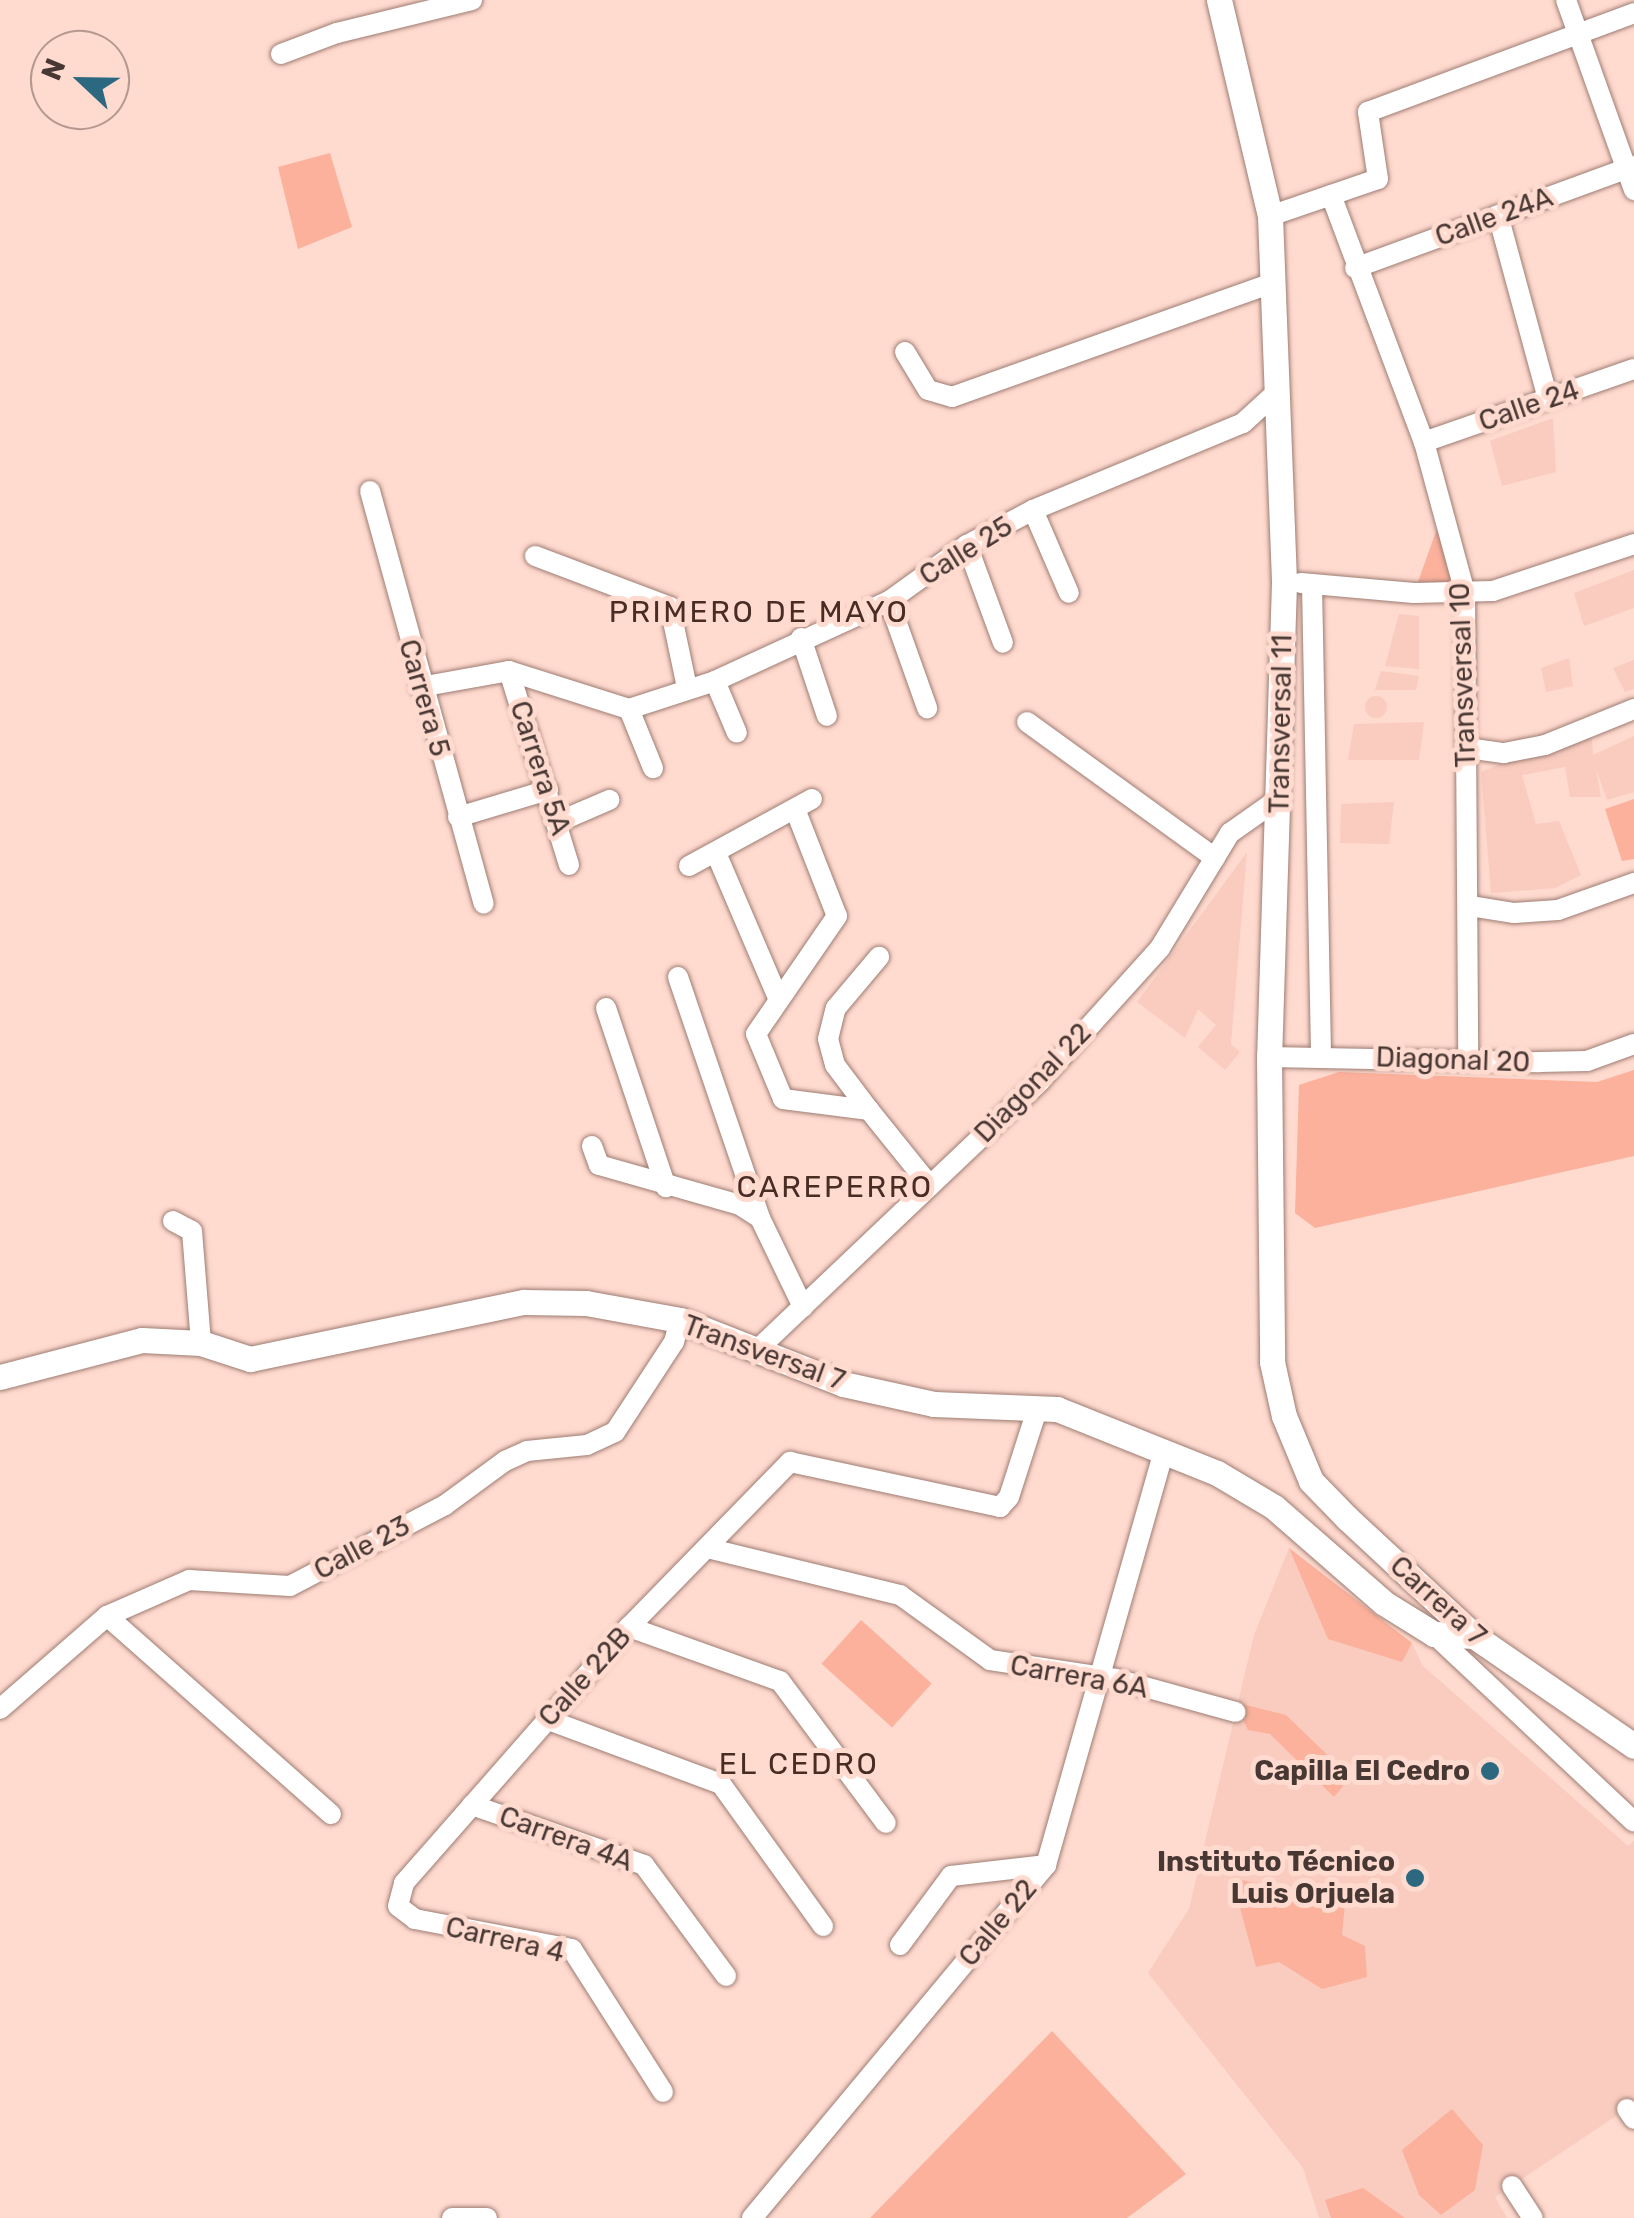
<!DOCTYPE html>
<meta charset="utf-8">
<style>
body{margin:0}
#map{position:relative;width:1634px;height:2218px;overflow:hidden;background:#ffdacf;font-family:Rubik,sans-serif}
div>[style]{position:absolute}
.built>*{inset:0;background:#f9ccbf}
.round{border-radius:50%}
.green>*{inset:0;background:#fbb19c;transform-origin:0 0}
.roads{filter:drop-shadow(0 0 2px #9e7d73) drop-shadow(0 0 2px #9e7d73)}
.minor>*{height:20px;margin:-10px;padding:0 10px;transform-origin:10px;border-radius:10px;background:#fff}
.tertiary>*{height:25px;margin:-12.5px;padding:0 12.5px;transform-origin:12.5px;border-radius:12.5px;background:#fff}
.dots>*{width:28px;height:28px;translate:-50% -50%;box-sizing:border-box;border:5px solid #ffdacf;border-radius:50%}
span{translate:-50% -50%;white-space:nowrap;text-align:center;line-height:1.15;-webkit-text-stroke:10px #ffdacf;paint-order:stroke}
.street-label{font-size:28px;color:#473834}
.poi-label{font-size:28px;color:#473834;font-weight:700}
.right{translate:-100% -50%;text-align:right}
.neighbourhood-label{font-size:30px;color:#492d25;letter-spacing:2.5px}
.north{position:absolute;left:30px;top:30px;width:100px;height:100px;box-sizing:border-box;background:#ffdacf;border:2px solid #b59991;border-radius:50%;rotate:292deg;font-size:28px;font-weight:700;line-height:40px;text-align:center;color:#473834}
.north::after{content:'';display:block;margin:auto;width:35px;height:45px;background:#2c6980;clip-path:polygon(50% 0,100% 100%,50% 72%,0 100%)}
</style>
<div id="map">
<div class="built">
<div style="clip-path:polygon(1553px 418px,1556px 472px,1502px 486px,1490px 441px)"></div>
<div style="clip-path:polygon(1634px 570px,1634px 608px,1584px 626px,1574px 593px)"></div>
<div style="clip-path:polygon(1399px 614px,1419px 616px,1419px 669px,1385px 666px)"></div>
<div style="clip-path:polygon(1569px 658px,1573px 686px,1546px 692px,1541px 668px)"></div>
<div style="clip-path:polygon(1634px 660px,1634px 689px,1625px 692px,1613px 668px)"></div>
<div style="clip-path:polygon(1381px 671px,1419px 676px,1416px 690px,1375px 690px)"></div>
<div class="round" style="left:1365px;top:696px;width:22px;height:22px"></div>
<div style="clip-path:polygon(1424px 722px,1419px 760px,1348px 760px,1354px 724px)"></div>
<div style="clip-path:polygon(1591px 726px,1593px 755px,1634px 736px,1634px 792px,1607px 800px,1596px 769px,1601px 797px,1570px 797px,1565px 767px,1522px 775px,1536px 824px,1559px 821px,1581px 875px,1555px 888px,1491px 893px,1481px 772px)"></div>
<div style="clip-path:polygon(1394px 802px,1389px 844px,1340px 843px,1341px 804px)"></div>
<div style="clip-path:polygon(1247px 852px,1231px 1044px,1240px 1052px,1225px 1070px,1198px 1047px,1216px 1025px,1198px 1009px,1185px 1038px,1137px 1002px)"></div>
<div style="clip-path:polygon(1289px 1548px,1412px 1643px,1422px 1665px,1628px 1846px,1634px 1841px,1634px 2104px,1495px 2197px,1507px 2218px,1319px 2218px,1303px 2168px,1148px 1973px,1189px 1909px,1254px 1635px)"></div>
</div>
<div class="green">
<div style="clip-path:polygon(330px 153px,352px 227px,298px 249px,278px 167px)"></div>
<div style="clip-path:polygon(1444px 509px,1465px 593px,1414px 593px)"></div>
<div style="clip-path:polygon(1634px 799px,1634px 859px,1622px 861px,1605px 809px)"></div>
<div style="clip-path:polygon(1634px 1070px,1634px 1156px,1315px 1228px,1295px 1213px,1299px 1085px,1339px 1072px,1597px 1082px)"></div>
<div style="clip-path:polygon(1289px 1548px,1412px 1643px,1402px 1662px,1328px 1639px)"></div>
<div style="left:861px;top:1620px;width:95px;height:59px;rotate:42deg"></div>
<div style="clip-path:polygon(1234px 1702px,1286px 1715px,1340px 1767px,1343px 1786px,1334px 1797px,1270px 1734px,1248px 1730px)"></div>
<div style="clip-path:polygon(1232px 1878px,1345px 1903px,1342px 1935px,1365px 1946px,1367px 1977px,1322px 1989px,1279px 1962px,1256px 1967px)"></div>
<div style="clip-path:polygon(1052px 2031px,1186px 2174px,1127px 2218px,870px 2218px)"></div>
<div style="clip-path:polygon(1452px 2109px,1483px 2145px,1475px 2190px,1441px 2215px,1419px 2195px,1402px 2150px)"></div>
<div style="clip-path:polygon(1363px 2188px,1405px 2218px,1331px 2218px,1325px 2200px)"></div>
</div>
<div class="roads">
<div class="minor">
<div style="left:1566px;top:0;width:202px;rotate:70.3deg"></div>
<div style="left:281px;top:54px;width:60px;rotate:-20.6deg"></div>
<div style="left:337px;top:33px;width:139px;rotate:-13.7deg"></div>
<div style="left:1331px;top:195px;width:264px;rotate:69.4deg"></div>
<div style="left:1424px;top:442px;width:156px;rotate:74.8deg"></div>
<div style="left:1465px;top:593px;width:465px;rotate:89.6deg"></div>
<div style="left:1498px;top:215px;width:191px;rotate:74.8deg"></div>
<div style="left:1270px;top:216px;width:114px;rotate:-18.9deg"></div>
<div style="left:1378px;top:179px;width:68px;rotate:-98.5deg"></div>
<div style="left:1368px;top:112px;width:284px;rotate:-20.4deg"></div>
<div style="left:1355px;top:268px;width:297px;rotate:-20.1deg"></div>
<div style="left:905px;top:352px;width:44px;rotate:58.8deg"></div>
<div style="left:928px;top:390px;width:25px;rotate:16deg"></div>
<div style="left:952px;top:397px;width:341px;rotate:-19.6deg"></div>
<div style="left:1424px;top:442px;width:222px;rotate:-19.2deg"></div>
<div style="left:370px;top:491px;width:428px;rotate:74.6deg"></div>
<div style="left:1033px;top:510px;width:90px;rotate:66.6deg"></div>
<div style="left:967px;top:545px;width:104px;rotate:69.8deg"></div>
<div style="left:535px;top:556px;width:144px;rotate:20.7deg"></div>
<div style="left:670px;top:607px;width:83px;rotate:78.1deg"></div>
<div style="left:1301px;top:583px;width:113px;rotate:5.1deg"></div>
<div style="left:1414px;top:593px;width:79px;rotate:-1.5deg"></div>
<div style="left:1493px;top:591px;width:149px;rotate:-18.4deg"></div>
<div style="left:1312px;top:584px;width:473px;rotate:88.9deg"></div>
<div style="left:889px;top:601px;width:114px;rotate:70.4deg"></div>
<div style="left:801px;top:638px;width:82px;rotate:71.6deg"></div>
<div style="left:509px;top:671px;width:203px;rotate:72.8deg"></div>
<div style="left:715px;top:681px;width:56px;rotate:67.1deg"></div>
<div style="left:420px;top:687px;width:90px;rotate:-10.2deg"></div>
<div style="left:509px;top:671px;width:126px;rotate:17.6deg"></div>
<div style="left:629px;top:709px;width:90px;rotate:-18deg"></div>
<div style="left:715px;top:681px;width:192px;rotate:-24.7deg"></div>
<div style="left:889px;top:601px;width:96px;rotate:-35.7deg"></div>
<div style="left:967px;top:545px;width:75px;rotate:-27.9deg"></div>
<div style="left:1033px;top:510px;width:227px;rotate:-22.5deg"></div>
<div style="left:1243px;top:423px;width:46px;rotate:-42.4deg"></div>
<div style="left:629px;top:709px;width:64px;rotate:67.9deg"></div>
<div style="left:1027px;top:722px;width:232px;rotate:35.9deg"></div>
<div style="left:1467px;top:748px;width:37px;rotate:8deg"></div>
<div style="left:1504px;top:753px;width:42px;rotate:-11deg"></div>
<div style="left:1545px;top:745px;width:96px;rotate:-22deg"></div>
<div style="left:795px;top:809px;width:115px;rotate:68.6deg"></div>
<div style="left:837px;top:916px;width:143px;rotate:124.5deg"></div>
<div style="left:756px;top:1034px;width:70px;rotate:67.4deg"></div>
<div style="left:783px;top:1099px;width:87px;rotate:7.3deg"></div>
<div style="left:869px;top:1110px;width:97px;rotate:51.2deg"></div>
<div style="left:458px;top:817px;width:94px;rotate:-16.7deg"></div>
<div style="left:558px;top:822px;width:56px;rotate:-23.3deg"></div>
<div style="left:716px;top:853px;width:158px;rotate:66.8deg"></div>
<div style="left:689px;top:866px;width:140px;rotate:-28.6deg"></div>
<div style="left:1470px;top:906px;width:45px;rotate:9deg"></div>
<div style="left:1514px;top:913px;width:44px;rotate:-3.9deg"></div>
<div style="left:1558px;top:910px;width:81px;rotate:-19.6deg"></div>
<div style="left:678px;top:977px;width:255px;rotate:71.2deg"></div>
<div style="left:760px;top:1218px;width:99px;rotate:64.2deg"></div>
<div style="left:606px;top:1008px;width:189px;rotate:71.5deg"></div>
<div style="left:1269px;top:1057px;width:270px;rotate:1.1deg"></div>
<div style="left:1539px;top:1062px;width:48px;rotate:-1.2deg"></div>
<div style="left:1587px;top:1061px;width:50px;rotate:-19.9deg"></div>
<div style="left:869px;top:1110px;width:56px;rotate:-127.1deg"></div>
<div style="left:835px;top:1065px;width:27px;rotate:-105deg"></div>
<div style="left:828px;top:1039px;width:32px;rotate:-76deg"></div>
<div style="left:836px;top:1008px;width:67px;rotate:-49.9deg"></div>
<div style="left:592px;top:1146px;width:20px;rotate:70deg"></div>
<div style="left:599px;top:1165px;width:147px;rotate:15.8deg"></div>
<div style="left:740px;top:1205px;width:24px;rotate:33deg"></div>
<div style="left:173px;top:1221px;width:21px;rotate:28deg"></div>
<div style="left:192px;top:1231px;width:112px;rotate:85.4deg"></div>
<div style="left:759px;top:1348px;width:388px;rotate:-43.5deg"></div>
<div style="left:1040px;top:1081px;width:179px;rotate:-47.9deg"></div>
<div style="left:1160px;top:948px;width:135px;rotate:-58.7deg"></div>
<div style="left:1230px;top:833px;width:62px;rotate:-35.2deg"></div>
<div style="left:707px;top:1548px;width:199px;rotate:13.7deg"></div>
<div style="left:900px;top:1595px;width:111px;rotate:35.8deg"></div>
<div style="left:990px;top:1660px;width:127px;rotate:8.6deg"></div>
<div style="left:1116px;top:1679px;width:124px;rotate:15.4deg"></div>
<div style="left:107px;top:1616px;width:299px;rotate:41.5deg"></div>
<div style="left:629px;top:1627px;width:160px;rotate:19.7deg"></div>
<div style="left:780px;top:1681px;width:177px;rotate:53.3deg"></div>
<div style="left:1434px;top:1634px;width:274px;rotate:43.2deg"></div>
<div style="left:0;top:1709px;width:142px;rotate:-41deg"></div>
<div style="left:107px;top:1616px;width:90px;rotate:-23.7deg"></div>
<div style="left:189px;top:1580px;width:101px;rotate:3.4deg"></div>
<div style="left:290px;top:1586px;width:175px;rotate:-27.6deg"></div>
<div style="left:445px;top:1505px;width:74px;rotate:-36.3deg"></div>
<div style="left:505px;top:1461px;width:24px;rotate:-24deg"></div>
<div style="left:527px;top:1451px;width:60px;rotate:-5.7deg"></div>
<div style="left:587px;top:1445px;width:31px;rotate:-25deg"></div>
<div style="left:615px;top:1432px;width:108px;rotate:-56.8deg"></div>
<div style="left:674px;top:1342px;width:23px;rotate:-75deg"></div>
<div style="left:546px;top:1719px;width:187px;rotate:20.4deg"></div>
<div style="left:721px;top:1784px;width:175px;rotate:54.3deg"></div>
<div style="left:472px;top:1805px;width:182px;rotate:19.2deg"></div>
<div style="left:644px;top:1865px;width:138px;rotate:53.5deg"></div>
<div style="left:900px;top:1945px;width:86px;rotate:-53.5deg"></div>
<div style="left:951px;top:1876px;width:96px;rotate:-6.6deg"></div>
<div style="left:663px;top:2092px;width:169px;rotate:-122.5deg"></div>
<div style="left:572px;top:1949px;width:160px;rotate:-169.2deg"></div>
<div style="left:415px;top:1919px;width:21px;rotate:-143deg"></div>
<div style="left:398px;top:1906px;width:24px;rotate:-75deg"></div>
<div style="left:404px;top:1883px;width:341px;rotate:-48.7deg"></div>
<div style="left:629px;top:1627px;width:231px;rotate:-45.7deg"></div>
<div style="left:790px;top:1462px;width:215px;rotate:12.1deg"></div>
<div style="left:1000px;top:1507px;width:13px;rotate:-48deg"></div>
<div style="left:1009px;top:1497px;width:91px;rotate:-72.2deg"></div>
<div style="left:1627px;top:2109px;width:12px;rotate:55deg"></div>
<div style="left:1512px;top:2186px;width:38px;rotate:57deg"></div>
<div style="left:452px;top:2218px;width:35px"></div>
<div style="left:752px;top:2218px;width:459px;rotate:-50.2deg"></div>
<div style="left:1046px;top:1865px;width:428px;rotate:-74.1deg"></div>
</div>
<div class="tertiary">
<div style="left:1219px;top:0;width:222px;rotate:76.7deg"></div>
<div style="left:1270px;top:216px;width:367px;rotate:87.8deg"></div>
<div style="left:1284px;top:583px;width:474px;rotate:91.8deg"></div>
<div style="left:1269px;top:1057px;width:305px;rotate:89.4deg"></div>
<div style="left:1272px;top:1362px;width:55px;rotate:77.5deg"></div>
<div style="left:1284px;top:1416px;width:70px;rotate:67.4deg"></div>
<div style="left:1311px;top:1481px;width:52px;rotate:45.8deg"></div>
<div style="left:1347px;top:1518px;width:173px;rotate:42.9deg"></div>
<div style="left:1474px;top:1636px;width:194px;rotate:34.5deg"></div>
<div style="left:0;top:1377px;width:147px;rotate:-14.6deg"></div>
<div style="left:142px;top:1340px;width:59px;rotate:2.9deg"></div>
<div style="left:201px;top:1343px;width:52px;rotate:18.1deg"></div>
<div style="left:250px;top:1359px;width:280px;rotate:-11.8deg"></div>
<div style="left:524px;top:1302px;width:62px;rotate:0.9deg"></div>
<div style="left:586px;top:1303px;width:96px;rotate:10.3deg"></div>
<div style="left:680px;top:1320px;width:175px;rotate:21.4deg"></div>
<div style="left:843px;top:1384px;width:93px;rotate:12.4deg"></div>
<div style="left:934px;top:1404px;width:123px;rotate:2.3deg"></div>
<div style="left:1057px;top:1409px;width:172px;rotate:21.8deg"></div>
<div style="left:1217px;top:1473px;width:66px;rotate:30.8deg"></div>
<div style="left:1274px;top:1507px;width:146px;rotate:41.1deg"></div>
<div style="left:1384px;top:1603px;width:59px;rotate:31.8deg"></div>
<div style="left:1434px;top:1634px;width:40px;rotate:2.9deg"></div>
</div>
</div>
<div class="dots">
<div style="left:1490px;top:1771px;background:#2c6980"></div>
<div style="left:1415px;top:1878px;background:#2c6980"></div>
</div>
<div class="street-label">
<span style="left:1494px;top:217px;rotate:-20deg">Calle 24A</span>
<span style="left:1529px;top:406px;rotate:-19deg">Calle 24</span>
<span style="left:966px;top:551px;rotate:-32deg">Calle 25</span>
<span style="left:1463px;top:675px;rotate:-92deg">Transversal 10</span>
<span style="left:424px;top:698px;rotate:74deg">Carrera 5</span>
<span style="left:1281px;top:724px;rotate:-89deg">Transversal 11</span>
<span style="left:540px;top:768px;rotate:72deg">Carrera 5A</span>
<span style="left:1453px;top:1060px;rotate:2deg">Diagonal 20</span>
<span style="left:1033px;top:1083px;rotate:-46deg">Diagonal 22</span>
<span style="left:764px;top:1353px;rotate:20deg">Transversal 7</span>
<span style="left:362px;top:1548px;rotate:-28deg">Calle 23</span>
<span style="left:1438px;top:1601px;rotate:42deg">Carrera 7</span>
<span style="left:585px;top:1677px;rotate:-48deg">Calle 22B</span>
<span style="left:1079px;top:1677px;rotate:10deg">Carrera 6A</span>
<span style="left:566px;top:1839px;rotate:20deg">Carrera 4A</span>
<span style="left:998px;top:1923px;rotate:-50deg">Calle 22</span>
<span style="left:505px;top:1940px;rotate:13deg">Carrera 4</span>
</div>
<div class="poi-label">
<span class="right" style="left:1470px;top:1771px">Capilla El Cedro</span>
<span class="right" style="left:1395px;top:1878px">Instituto Técnico<br>Luis Orjuela</span>
</div>
<div class="neighbourhood-label">
<span style="left:759px;top:612px">PRIMERO DE MAYO</span>
<span style="left:835px;top:1187px">CAREPERRO</span>
<span style="left:799px;top:1764px">EL CEDRO</span>
</div>
<div class="north">N</div>
</div>
